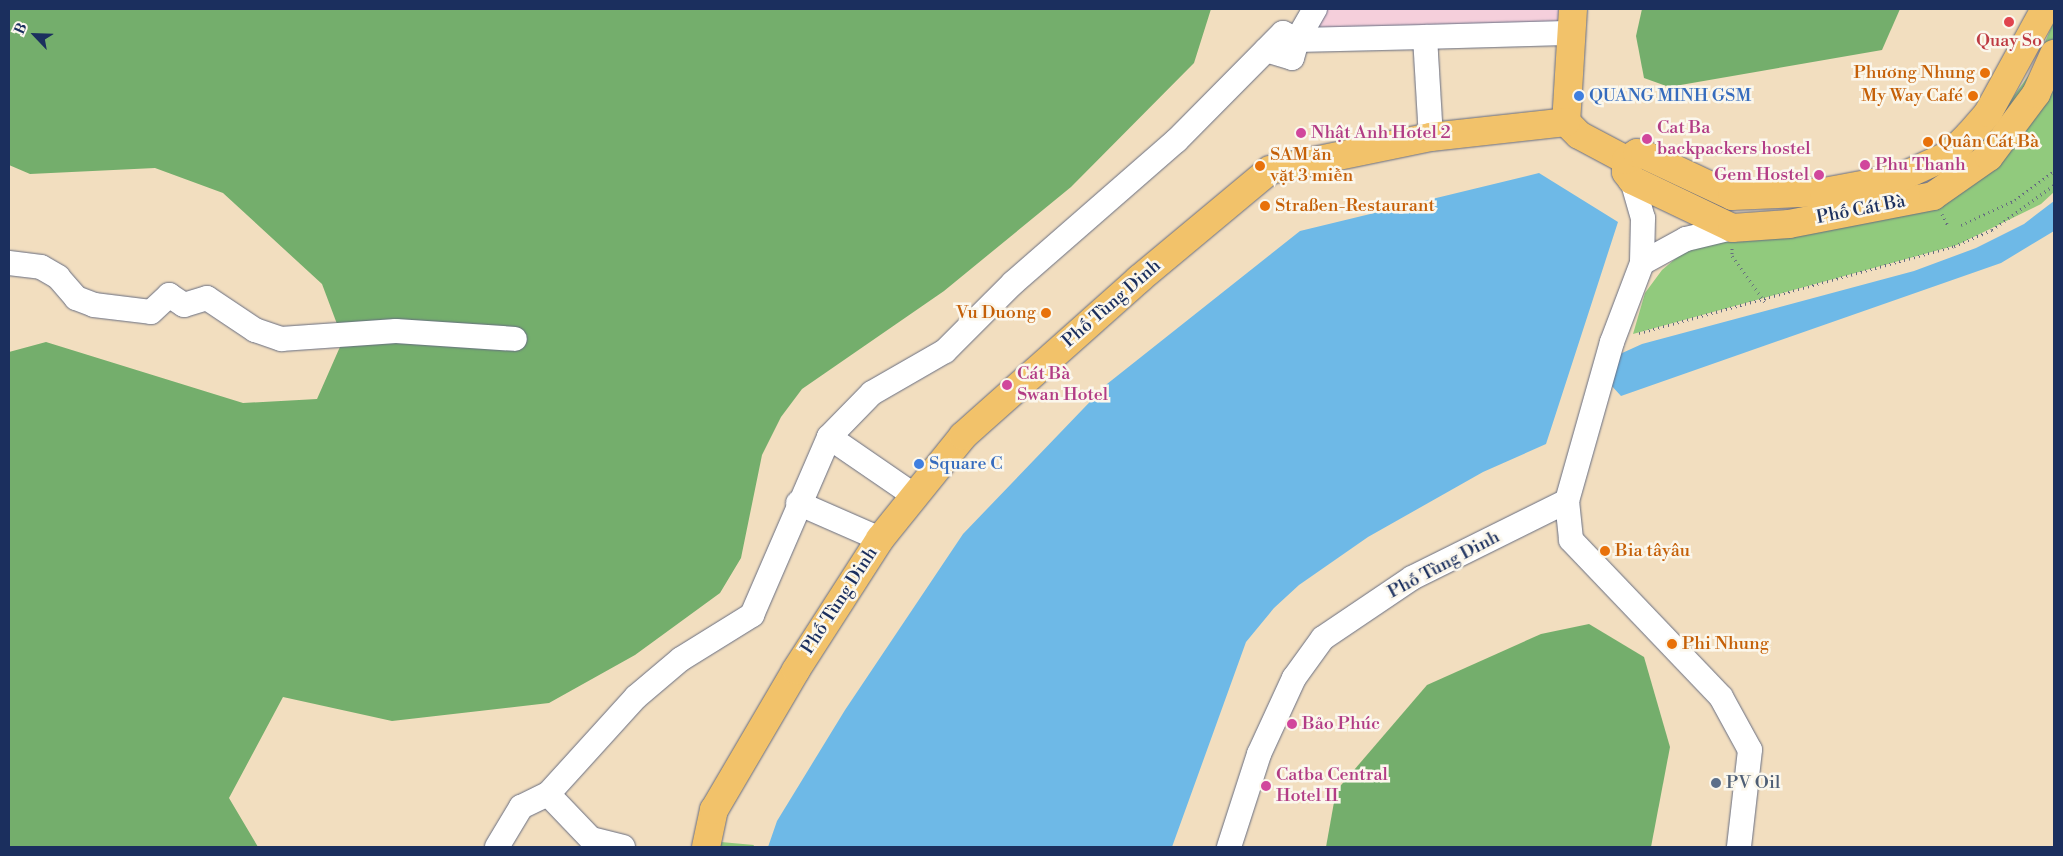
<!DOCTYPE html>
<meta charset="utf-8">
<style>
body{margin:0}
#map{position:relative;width:2063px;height:856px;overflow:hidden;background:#f2debf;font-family:"Libre Bodoni",serif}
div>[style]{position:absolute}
.built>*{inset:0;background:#f5cfdb}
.green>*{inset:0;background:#91ca7d}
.forest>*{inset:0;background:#74ae6c}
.water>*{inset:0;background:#6eb9e7}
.path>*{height:3px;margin-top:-1.5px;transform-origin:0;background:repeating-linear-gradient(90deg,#666c80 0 1px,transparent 0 5px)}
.roads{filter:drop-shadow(0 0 1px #666c80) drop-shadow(0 0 1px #666c80)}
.minor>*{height:24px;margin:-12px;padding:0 12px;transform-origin:12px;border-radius:12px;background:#fff}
.major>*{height:28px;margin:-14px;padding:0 14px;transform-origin:14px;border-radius:14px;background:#f2c26a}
.dots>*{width:14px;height:14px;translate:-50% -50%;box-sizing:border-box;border:2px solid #fbf7ec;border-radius:50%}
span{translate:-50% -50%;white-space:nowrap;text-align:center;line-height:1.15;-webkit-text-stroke:5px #fbf7ec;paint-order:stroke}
.health-label{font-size:18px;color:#be3a42}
.food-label{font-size:18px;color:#c56008}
.right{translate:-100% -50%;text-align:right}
.left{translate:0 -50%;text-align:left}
.shop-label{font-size:18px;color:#366cbe}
.hotel-label{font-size:18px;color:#b23c85}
.street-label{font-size:18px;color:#1b2f5e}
.service-label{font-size:18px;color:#4e5e75}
.frame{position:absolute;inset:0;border:10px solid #1b2f5e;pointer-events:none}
.north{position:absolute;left:10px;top:10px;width:50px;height:50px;-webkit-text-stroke:4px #fbf7ec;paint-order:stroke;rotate:294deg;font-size:14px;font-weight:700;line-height:20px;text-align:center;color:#1b2f5e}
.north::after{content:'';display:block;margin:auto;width:18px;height:22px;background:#1b2f5e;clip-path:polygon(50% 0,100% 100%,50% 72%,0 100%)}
</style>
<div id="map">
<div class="built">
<div style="clip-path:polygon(1324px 9px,1563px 9px,1562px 26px,1310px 33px)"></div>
</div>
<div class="green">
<div style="clip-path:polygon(2054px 21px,2054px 192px,2041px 204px,1957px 245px,1633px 334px,1645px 293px,1662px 270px,1687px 249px,1692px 225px,1957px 194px,1974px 151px,2034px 68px)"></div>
<div style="clip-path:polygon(721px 842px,754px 845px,753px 847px,720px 847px)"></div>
</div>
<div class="forest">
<div style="clip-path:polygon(9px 9px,1211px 9px,1194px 63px,1071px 187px,944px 291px,802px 389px,781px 417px,762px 455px,741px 558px,720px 593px,635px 655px,549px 703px,392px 721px,283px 697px,229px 798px,258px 847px,9px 847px,9px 352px,46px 342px,243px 403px,317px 399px,343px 340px,322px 284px,223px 193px,155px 168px,30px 174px,9px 165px)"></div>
<div style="clip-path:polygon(1642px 9px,1900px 9px,1882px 50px,1669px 87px,1644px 78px,1636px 36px)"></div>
<div style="clip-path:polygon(1589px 624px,1644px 657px,1670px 747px,1651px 847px,1326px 847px,1336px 791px,1427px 685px,1541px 634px)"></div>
</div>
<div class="water">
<div style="clip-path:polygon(1539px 173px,1618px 222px,1546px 444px,1483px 472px,1368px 537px,1299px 585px,1274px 608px,1246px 642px,1172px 847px,768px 847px,777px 821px,845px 710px,963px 534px,1107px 384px,1300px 231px)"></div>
<div style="clip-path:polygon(2054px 201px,2054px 231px,2001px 263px,1621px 396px,1610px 384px,1620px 354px,1642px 344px,1914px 271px,1976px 248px,2024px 224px)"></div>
</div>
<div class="path">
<div style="left:1942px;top:214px;width:13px;rotate:63deg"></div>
<div style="left:1961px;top:225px;width:60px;rotate:-24.8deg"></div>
<div style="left:2015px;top:200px;width:49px;rotate:-36.6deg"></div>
<div style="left:1732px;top:248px;width:8px;rotate:90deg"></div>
<div style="left:1732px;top:256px;width:57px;rotate:54.3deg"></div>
<div style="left:1639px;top:333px;width:327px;rotate:-15.4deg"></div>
<div style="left:1954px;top:246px;width:41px;rotate:-22.8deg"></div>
<div style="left:1992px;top:230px;width:77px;rotate:-36deg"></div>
</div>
<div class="roads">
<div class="minor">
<div style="left:1425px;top:37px;width:147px;rotate:-1.6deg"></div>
<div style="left:1266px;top:50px;width:27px;rotate:17deg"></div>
<div style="left:1292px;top:58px;width:19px;rotate:-74deg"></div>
<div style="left:1297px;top:40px;width:128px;rotate:-1.3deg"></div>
<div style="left:1425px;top:37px;width:100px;rotate:86.6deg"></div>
<div style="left:1632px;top:180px;width:40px;rotate:74deg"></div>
<div style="left:1643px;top:218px;width:45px;rotate:91.3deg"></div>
<div style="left:1642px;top:263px;width:85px;rotate:110.8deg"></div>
<div style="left:1612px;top:342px;width:165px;rotate:105.8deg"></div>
<div style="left:1567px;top:501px;width:39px;rotate:84deg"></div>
<div style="left:1571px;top:540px;width:217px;rotate:46.3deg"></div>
<div style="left:1721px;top:697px;width:60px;rotate:61.3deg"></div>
<div style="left:1750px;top:750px;width:98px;rotate:96.5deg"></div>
<div style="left:9px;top:263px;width:32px;rotate:7deg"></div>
<div style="left:41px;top:267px;width:20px;rotate:30deg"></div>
<div style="left:58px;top:277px;width:28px;rotate:49deg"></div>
<div style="left:76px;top:298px;width:19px;rotate:21deg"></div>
<div style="left:94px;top:305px;width:57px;rotate:7deg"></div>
<div style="left:151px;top:312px;width:25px;rotate:-43deg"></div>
<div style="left:169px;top:295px;width:18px;rotate:34deg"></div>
<div style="left:184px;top:305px;width:24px;rotate:-17deg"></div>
<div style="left:207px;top:298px;width:58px;rotate:33.7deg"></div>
<div style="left:255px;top:330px;width:28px;rotate:19deg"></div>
<div style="left:281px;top:339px;width:115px;rotate:-4deg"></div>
<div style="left:396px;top:331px;width:119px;rotate:3.8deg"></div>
<div style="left:1642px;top:263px;width:50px;rotate:-28.6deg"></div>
<div style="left:1686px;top:239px;width:47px;rotate:-13.4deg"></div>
<div style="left:829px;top:437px;width:62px;rotate:-45.7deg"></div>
<div style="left:872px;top:393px;width:84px;rotate:-29.9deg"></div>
<div style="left:945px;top:351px;width:96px;rotate:-45deg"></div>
<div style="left:1013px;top:283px;width:216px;rotate:-41.1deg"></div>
<div style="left:1176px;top:141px;width:152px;rotate:-45.3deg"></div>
<div style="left:1283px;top:33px;width:16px;rotate:27deg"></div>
<div style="left:1297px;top:40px;width:36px;rotate:-60deg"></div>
<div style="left:798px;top:503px;width:90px;rotate:23.7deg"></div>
<div style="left:497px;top:847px;width:47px;rotate:-59deg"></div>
<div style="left:521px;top:807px;width:30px;rotate:-26deg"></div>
<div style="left:623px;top:847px;width:33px;rotate:-166deg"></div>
<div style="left:591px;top:839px;width:62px;rotate:-133.7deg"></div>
<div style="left:548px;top:794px;width:131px;rotate:-47.8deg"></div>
<div style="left:636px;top:697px;width:59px;rotate:-40.2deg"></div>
<div style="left:681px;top:659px;width:84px;rotate:-31.8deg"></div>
<div style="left:752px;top:615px;width:194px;rotate:-66.6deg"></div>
<div style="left:829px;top:437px;width:104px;rotate:34.5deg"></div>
<div style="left:1229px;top:847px;width:98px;rotate:-72.1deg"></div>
<div style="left:1259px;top:754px;width:84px;rotate:-65.3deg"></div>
<div style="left:1294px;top:678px;width:49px;rotate:-54.1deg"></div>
<div style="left:1323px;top:638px;width:107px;rotate:-34deg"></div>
<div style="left:1412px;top:578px;width:173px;rotate:-26.4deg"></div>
</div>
<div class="major">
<div style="left:1573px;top:9px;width:113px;rotate:93.5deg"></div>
<div style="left:1566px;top:122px;width:18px;rotate:45deg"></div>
<div style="left:1579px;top:135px;width:53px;rotate:28deg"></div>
<div style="left:1626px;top:160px;width:12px;rotate:90deg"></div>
<div style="left:1626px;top:172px;width:10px;rotate:53deg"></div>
<div style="left:1632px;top:180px;width:111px;rotate:25.6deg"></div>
<div style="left:1732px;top:228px;width:57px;rotate:-4deg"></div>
<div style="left:1789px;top:224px;width:147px;rotate:-11deg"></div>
<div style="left:1933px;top:196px;width:68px;rotate:-34.9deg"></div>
<div style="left:1989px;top:157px;width:79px;rotate:-53.3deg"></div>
<div style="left:2036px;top:94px;width:44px;rotate:-65.8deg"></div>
<div style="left:1626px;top:160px;width:13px;rotate:-32deg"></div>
<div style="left:1637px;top:153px;width:8px;rotate:14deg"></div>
<div style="left:1645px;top:155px;width:96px;rotate:25.2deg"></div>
<div style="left:1732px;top:196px;width:92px;rotate:-2.5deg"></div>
<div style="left:1824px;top:192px;width:76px;rotate:-10.6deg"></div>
<div style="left:1899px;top:178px;width:55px;rotate:-24.7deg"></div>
<div style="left:1949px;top:155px;width:28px;rotate:-45deg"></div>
<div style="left:1969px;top:135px;width:29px;rotate:-49deg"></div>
<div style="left:1988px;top:113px;width:119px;rotate:-61.3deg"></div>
<div style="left:706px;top:847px;width:38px;rotate:-78deg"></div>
<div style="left:714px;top:810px;width:162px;rotate:-59.6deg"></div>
<div style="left:796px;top:670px;width:156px;rotate:-57.3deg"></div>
<div style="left:880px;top:539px;width:132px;rotate:-51.1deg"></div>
<div style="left:963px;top:436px;width:236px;rotate:-41.7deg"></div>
<div style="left:1139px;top:279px;width:170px;rotate:-39.8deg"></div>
<div style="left:1270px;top:170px;width:164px;rotate:-11.6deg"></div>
<div style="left:1431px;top:137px;width:136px;rotate:-6.3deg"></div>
</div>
</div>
<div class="dots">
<div style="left:2009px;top:22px;background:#e0444e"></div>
<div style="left:1985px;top:73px;background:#e8710a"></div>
<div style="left:1579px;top:96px;background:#3f7fe0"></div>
<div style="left:1973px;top:96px;background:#e8710a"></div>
<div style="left:1301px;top:133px;background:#d1479c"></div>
<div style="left:1647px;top:139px;background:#d1479c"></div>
<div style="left:1928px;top:142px;background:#e8710a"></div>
<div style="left:1865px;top:165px;background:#d1479c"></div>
<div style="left:1260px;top:166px;background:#e8710a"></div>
<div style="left:1819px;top:175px;background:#d1479c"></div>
<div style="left:1265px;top:206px;background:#e8710a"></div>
<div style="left:1046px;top:313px;background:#e8710a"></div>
<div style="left:1007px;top:385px;background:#d1479c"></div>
<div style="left:919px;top:464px;background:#3f7fe0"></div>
<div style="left:1605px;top:551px;background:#e8710a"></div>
<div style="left:1672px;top:644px;background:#e8710a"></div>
<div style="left:1292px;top:724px;background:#d1479c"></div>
<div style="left:1716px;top:783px;background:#5c6f8a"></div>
<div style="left:1266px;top:786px;background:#d1479c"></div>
</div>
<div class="health-label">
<span style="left:2009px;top:41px">Quay So</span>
</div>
<div class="food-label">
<span class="right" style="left:1975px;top:73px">Phương Nhung</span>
<span class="right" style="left:1963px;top:96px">My Way Café</span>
<span class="left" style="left:1938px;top:142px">Quân Cát Bà</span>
<span class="left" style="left:1270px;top:166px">SAM ăn<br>vặt 3 miền</span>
<span class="left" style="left:1275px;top:206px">Straßen-Restaurant</span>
<span class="right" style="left:1036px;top:313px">Vu Duong</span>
<span class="left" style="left:1615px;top:551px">Bia tâyâu</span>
<span class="left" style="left:1682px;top:644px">Phi Nhung</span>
</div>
<div class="shop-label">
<span class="left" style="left:1589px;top:96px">QUANG MINH GSM</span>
<span class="left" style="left:929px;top:464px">Square C</span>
</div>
<div class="hotel-label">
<span class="left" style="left:1657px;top:139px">Cat Ba<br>backpackers hostel</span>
<span class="left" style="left:1311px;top:133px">Nhật Anh Hotel 2</span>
<span class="left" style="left:1875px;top:165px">Phu Thanh</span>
<span class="right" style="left:1809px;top:175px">Gem Hostel</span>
<span class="left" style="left:1017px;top:385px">Cát Bà<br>Swan Hotel</span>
<span class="left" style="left:1302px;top:724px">Bảo Phúc</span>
<span class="left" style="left:1276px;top:786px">Catba Central<br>Hotel II</span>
</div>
<div class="street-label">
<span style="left:1861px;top:210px;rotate:-11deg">Phố Cát Bà</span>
<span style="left:1112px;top:304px;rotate:-41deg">Phố Tùng Dinh</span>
<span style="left:1444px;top:565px;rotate:-28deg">Phố Tùng Dinh</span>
<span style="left:840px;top:601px;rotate:-57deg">Phố Tùng Dinh</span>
</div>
<div class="service-label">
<span class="left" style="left:1726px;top:783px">PV Oil</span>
</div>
<div class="frame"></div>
<div class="north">B</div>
</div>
